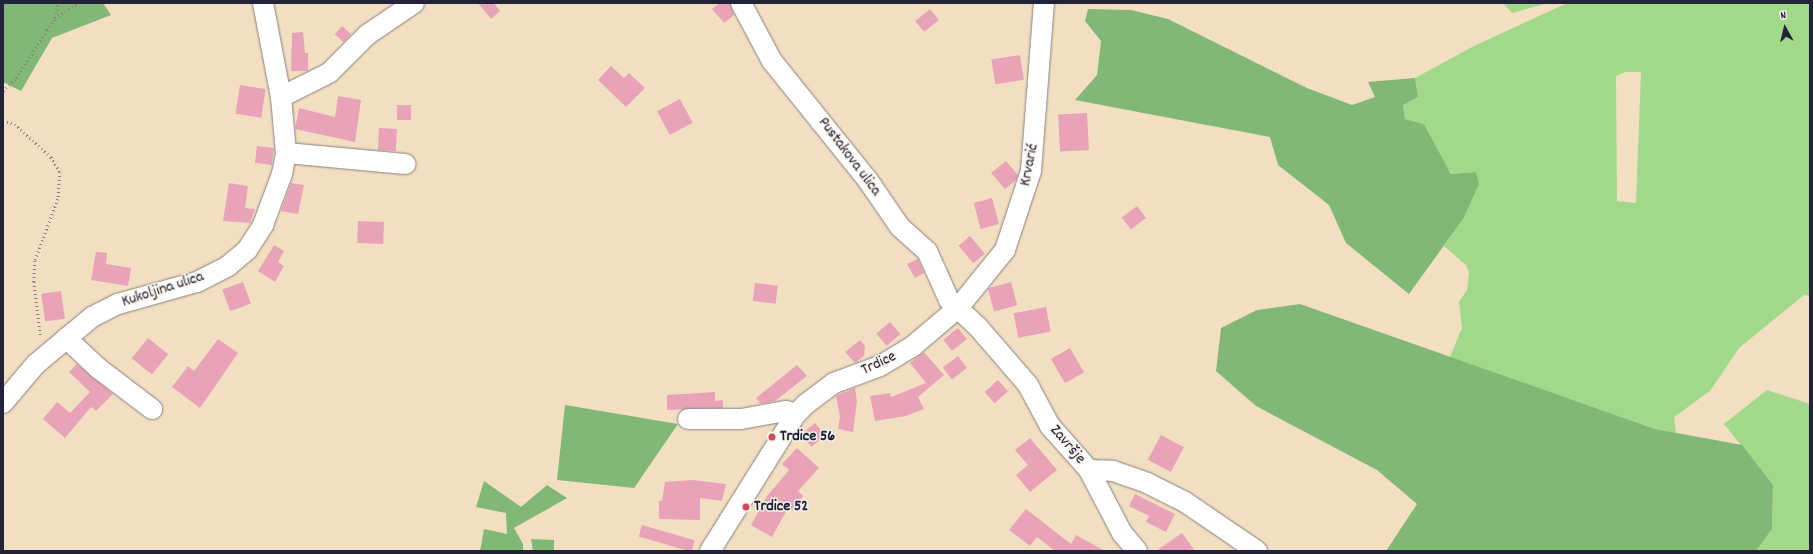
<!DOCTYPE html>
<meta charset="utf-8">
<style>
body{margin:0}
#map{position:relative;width:1813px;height:554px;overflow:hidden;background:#f2dfc2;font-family:Dekko,sans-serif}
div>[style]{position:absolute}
.green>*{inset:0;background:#a2d889}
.forest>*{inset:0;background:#81b875}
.building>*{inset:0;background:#e9a3b8;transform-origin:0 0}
.path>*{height:2.5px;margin-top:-1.25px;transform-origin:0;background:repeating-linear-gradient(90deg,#8a807e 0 1px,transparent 0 4px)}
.roads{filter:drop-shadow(0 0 1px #8a807e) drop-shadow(0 0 1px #8a807e)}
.minor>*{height:20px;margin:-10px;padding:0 10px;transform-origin:10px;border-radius:10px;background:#fff}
.dots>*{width:11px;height:11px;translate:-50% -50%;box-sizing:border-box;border:2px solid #f7f3e8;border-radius:50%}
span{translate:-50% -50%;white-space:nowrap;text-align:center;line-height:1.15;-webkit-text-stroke:3px #f7f3e8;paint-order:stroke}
.street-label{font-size:16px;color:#22223b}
.poi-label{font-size:16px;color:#22223b;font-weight:700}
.left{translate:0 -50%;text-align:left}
.frame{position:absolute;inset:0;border:4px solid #22223b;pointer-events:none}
.north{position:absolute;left:1765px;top:8px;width:40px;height:40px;-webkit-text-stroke:3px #f7f3e8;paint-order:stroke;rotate:352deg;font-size:11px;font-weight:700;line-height:16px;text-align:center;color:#22223b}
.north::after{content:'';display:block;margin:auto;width:14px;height:18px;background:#22223b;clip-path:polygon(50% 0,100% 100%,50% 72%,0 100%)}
</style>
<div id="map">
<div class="green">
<div style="clip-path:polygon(1503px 3px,1548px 3px,1512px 13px)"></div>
<div style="clip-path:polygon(evenodd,1567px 3px,1810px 3px,1810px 296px,1804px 295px,1739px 348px,1710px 391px,1674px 417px,1676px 433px,1655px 429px,1450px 357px,1462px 328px,1459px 302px,1467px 290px,1469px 273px,1466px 265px,1444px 246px,1463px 219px,1476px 172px,1451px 174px,1424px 124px,1405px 119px,1403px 105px,1418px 97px,1415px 78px,1472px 47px,1567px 3px,1625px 72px,1641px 72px,1636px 203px,1617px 201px,1616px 76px,1625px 72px)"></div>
<div style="clip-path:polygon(1767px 390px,1810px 404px,1810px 551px,1756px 551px,1772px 529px,1773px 485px,1724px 424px)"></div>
</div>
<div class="forest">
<div style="clip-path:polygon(3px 3px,103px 3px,111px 15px,52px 38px,21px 91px,3px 82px)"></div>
<div style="clip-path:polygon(1088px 9px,1131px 10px,1168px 19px,1307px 88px,1352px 105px,1375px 97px,1368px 82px,1415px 78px,1418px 97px,1403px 105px,1405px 119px,1424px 124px,1451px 174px,1476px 172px,1479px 184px,1463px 219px,1409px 294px,1346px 243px,1329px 205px,1278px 165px,1270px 137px,1075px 100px,1097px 75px,1101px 41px,1085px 21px)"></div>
<div style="clip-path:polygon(1300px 304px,1655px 429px,1742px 445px,1773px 485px,1772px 529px,1756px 551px,1386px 551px,1417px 504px,1377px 470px,1256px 406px,1216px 371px,1221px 328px,1257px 310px)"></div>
<div style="clip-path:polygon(565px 405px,678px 424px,634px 488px,557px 480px)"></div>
<div style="clip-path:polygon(484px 481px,521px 507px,547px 485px,567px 498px,514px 528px,523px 544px,523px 551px,480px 551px,484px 529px,507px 534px,506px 513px,476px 507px)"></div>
<div style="clip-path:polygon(531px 539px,554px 540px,554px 551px,533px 551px)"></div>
</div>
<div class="building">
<div style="clip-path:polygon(478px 3px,494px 3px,500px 11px,491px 19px)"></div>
<div style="clip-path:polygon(720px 3px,730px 3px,734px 15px,724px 23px,712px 9px)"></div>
<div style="left:930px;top:9px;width:14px;height:19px;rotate:51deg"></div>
<div style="left:342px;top:26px;width:12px;height:11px;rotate:42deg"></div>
<div style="clip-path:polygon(303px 32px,305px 53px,308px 53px,308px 71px,291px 71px,292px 33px)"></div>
<div style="left:1020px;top:55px;width:25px;height:29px;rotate:81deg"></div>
<div style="clip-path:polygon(611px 66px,624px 78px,629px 73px,645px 88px,626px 107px,598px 80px)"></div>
<div style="left:240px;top:85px;width:26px;height:29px;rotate:9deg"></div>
<div style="clip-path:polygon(338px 96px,361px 100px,355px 142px,295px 129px,299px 108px,335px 117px)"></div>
<div style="left:680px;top:99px;width:27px;height:26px;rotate:62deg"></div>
<div style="left:397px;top:105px;width:14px;height:15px"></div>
<div style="left:1087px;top:113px;width:37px;height:29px;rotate:87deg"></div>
<div style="left:379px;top:128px;width:18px;height:22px;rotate:3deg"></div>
<div style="left:257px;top:146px;width:17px;height:17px;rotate:7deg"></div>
<div style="clip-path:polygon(1006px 161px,1018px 175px,1016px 180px,1005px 189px,991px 173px)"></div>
<div style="clip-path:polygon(229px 183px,248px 186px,245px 208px,255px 209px,250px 223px,223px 221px)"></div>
<div style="clip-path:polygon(291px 183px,304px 185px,298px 214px,281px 211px)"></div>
<div style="left:992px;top:198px;width:27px;height:19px;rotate:75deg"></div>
<div style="left:1137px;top:206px;width:15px;height:19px;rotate:53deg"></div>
<div style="left:358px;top:221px;width:26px;height:22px;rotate:2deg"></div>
<div style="left:970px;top:236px;width:23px;height:15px;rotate:50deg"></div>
<div style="clip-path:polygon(274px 245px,284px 251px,278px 262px,284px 266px,275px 282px,258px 271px)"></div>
<div style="clip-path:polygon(96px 252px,107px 253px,106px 264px,131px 268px,128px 286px,91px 280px)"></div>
<div style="clip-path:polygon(918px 259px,924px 273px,915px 278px,907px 264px)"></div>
<div style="left:243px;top:282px;width:23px;height:22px;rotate:70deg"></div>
<div style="left:1011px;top:282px;width:24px;height:24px;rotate:75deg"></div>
<div style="left:755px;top:283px;width:23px;height:18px;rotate:7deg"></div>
<div style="left:61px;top:291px;width:28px;height:20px;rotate:82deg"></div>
<div style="left:1046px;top:307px;width:25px;height:33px;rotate:79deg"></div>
<div style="left:890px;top:322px;width:16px;height:18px;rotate:50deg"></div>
<div style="left:958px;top:328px;width:14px;height:19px;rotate:51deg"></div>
<div style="left:148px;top:338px;width:26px;height:26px;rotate:39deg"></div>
<div style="clip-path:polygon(218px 339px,238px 353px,200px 408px,172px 387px,188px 366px,194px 371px)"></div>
<div style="clip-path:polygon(860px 340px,865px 346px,864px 356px,855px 363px,845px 352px)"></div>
<div style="left:1070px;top:348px;width:28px;height:22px;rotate:60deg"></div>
<div style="clip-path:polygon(924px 352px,944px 375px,918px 397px,924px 409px,906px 416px,875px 421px,870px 396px,890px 393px,891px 397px,926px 383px,910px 363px)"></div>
<div style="left:958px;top:356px;width:15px;height:19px;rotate:53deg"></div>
<div style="clip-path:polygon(77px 364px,113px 394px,96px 411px,91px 407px,65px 438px,43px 419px,57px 402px,70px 413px,90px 392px,69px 372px)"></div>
<div style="clip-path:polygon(797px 365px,807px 376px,775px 401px,761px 404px,756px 398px)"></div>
<div style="left:998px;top:380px;width:15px;height:18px;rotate:48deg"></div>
<div style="clip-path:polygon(855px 388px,857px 401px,853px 432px,838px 429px,840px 417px,836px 396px)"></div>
<div style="clip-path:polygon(715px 392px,715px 401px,723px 400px,723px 408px,667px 410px,667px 395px)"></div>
<div style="left:815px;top:423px;width:16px;height:18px;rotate:50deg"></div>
<div style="left:1161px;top:435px;width:26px;height:28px;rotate:28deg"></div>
<div style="clip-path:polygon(1030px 438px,1057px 470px,1030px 492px,1016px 475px,1028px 465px,1015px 450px)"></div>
<div style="clip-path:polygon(797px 448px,819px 468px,798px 491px,803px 496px,791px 511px,788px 508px,772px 537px,751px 525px,767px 496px,789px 470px,782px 464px)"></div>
<div style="clip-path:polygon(693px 480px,726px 484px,722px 501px,700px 498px,700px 520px,659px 519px,659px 501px,662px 501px,665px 482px)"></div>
<div style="clip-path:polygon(1135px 494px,1175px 514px,1166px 532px,1146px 522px,1149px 516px,1129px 506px)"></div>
<div style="clip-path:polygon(1026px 509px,1071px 544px,1076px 535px,1105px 551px,1055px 551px,1037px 537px,1030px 546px,1009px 530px)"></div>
<div style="left:642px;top:525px;width:55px;height:12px;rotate:16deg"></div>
<div style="clip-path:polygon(1182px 533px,1195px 551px,1156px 551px)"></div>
</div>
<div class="path">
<div style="left:55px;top:18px;width:27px;rotate:-33deg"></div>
<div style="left:3px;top:91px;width:18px;rotate:-45deg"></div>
<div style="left:16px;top:78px;width:57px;rotate:-57.1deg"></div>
<div style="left:47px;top:30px;width:14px;rotate:-56deg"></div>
<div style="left:55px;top:18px;width:15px;rotate:-79deg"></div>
<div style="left:3px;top:121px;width:12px;rotate:14deg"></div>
<div style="left:15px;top:124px;width:49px;rotate:42.5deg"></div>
<div style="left:51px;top:157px;width:17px;rotate:59deg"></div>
<div style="left:60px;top:172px;width:27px;rotate:94deg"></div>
<div style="left:58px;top:199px;width:66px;rotate:110.4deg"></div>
<div style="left:35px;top:261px;width:21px;rotate:93deg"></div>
<div style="left:34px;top:282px;width:56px;rotate:82.9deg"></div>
</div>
<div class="roads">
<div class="minor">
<div style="left:263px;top:3px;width:96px;rotate:79.2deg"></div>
<div style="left:741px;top:3px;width:66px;rotate:61.9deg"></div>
<div style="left:772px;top:61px;width:151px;rotate:51.2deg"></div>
<div style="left:867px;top:179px;width:58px;rotate:55.5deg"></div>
<div style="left:900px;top:227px;width:36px;rotate:42deg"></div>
<div style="left:927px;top:251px;width:54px;rotate:65.8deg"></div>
<div style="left:949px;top:300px;width:40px;rotate:43deg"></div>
<div style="left:978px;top:327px;width:77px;rotate:49.2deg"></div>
<div style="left:1028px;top:385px;width:47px;rotate:61.8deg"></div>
<div style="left:1050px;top:426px;width:59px;rotate:48.4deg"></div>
<div style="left:1089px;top:470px;width:71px;rotate:62.4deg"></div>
<div style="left:1122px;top:533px;width:23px;rotate:50deg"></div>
<div style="left:286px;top:153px;width:120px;rotate:5.3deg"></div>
<div style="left:66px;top:338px;width:44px;rotate:43.2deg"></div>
<div style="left:98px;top:368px;width:68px;rotate:37.2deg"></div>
<div style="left:3px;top:403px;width:51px;rotate:-49.8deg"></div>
<div style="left:36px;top:364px;width:73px;rotate:-40deg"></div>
<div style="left:92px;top:317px;width:29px;rotate:-27deg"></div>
<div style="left:118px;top:304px;width:82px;rotate:-15.6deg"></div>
<div style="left:197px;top:282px;width:35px;rotate:-27deg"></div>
<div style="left:228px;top:266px;width:25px;rotate:-40deg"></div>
<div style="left:247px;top:250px;width:30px;rotate:-57deg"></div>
<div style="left:263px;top:225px;width:54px;rotate:-69.6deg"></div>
<div style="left:282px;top:174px;width:21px;rotate:-79deg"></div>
<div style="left:286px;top:153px;width:56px;rotate:-95.1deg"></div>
<div style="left:281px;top:97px;width:54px;rotate:-26.6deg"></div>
<div style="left:329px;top:73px;width:54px;rotate:-45deg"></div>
<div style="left:367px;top:35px;width:57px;rotate:-34.2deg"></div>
<div style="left:688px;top:419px;width:53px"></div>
<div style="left:741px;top:419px;width:46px;rotate:-10.1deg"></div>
<div style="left:786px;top:411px;width:10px;rotate:17deg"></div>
<div style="left:1089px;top:470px;width:24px;rotate:2deg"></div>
<div style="left:1113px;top:471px;width:36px;rotate:19deg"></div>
<div style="left:1147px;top:483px;width:42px;rotate:26.6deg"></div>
<div style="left:1185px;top:502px;width:87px;rotate:34.2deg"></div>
<div style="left:710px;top:551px;width:162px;rotate:-57.9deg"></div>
<div style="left:796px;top:414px;width:14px;rotate:-45deg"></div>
<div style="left:806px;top:404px;width:35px;rotate:-37deg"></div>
<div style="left:834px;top:383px;width:49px;rotate:-20.3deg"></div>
<div style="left:880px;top:366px;width:39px;rotate:-31deg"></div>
<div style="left:913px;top:346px;width:59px;rotate:-40.2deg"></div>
<div style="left:958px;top:308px;width:75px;rotate:-51deg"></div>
<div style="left:1005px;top:250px;width:83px;rotate:-71.8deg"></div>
<div style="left:1031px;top:171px;width:169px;rotate:-85.6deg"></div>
</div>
</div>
<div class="dots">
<div style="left:772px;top:437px;background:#d1495b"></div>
<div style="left:746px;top:507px;background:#d1495b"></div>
</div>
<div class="street-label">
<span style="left:849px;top:157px;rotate:53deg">Pustakova ulica</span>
<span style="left:1030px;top:165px;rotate:-79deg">Krvarić</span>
<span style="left:163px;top:290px;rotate:-18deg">Kukoljina ulica</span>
<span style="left:879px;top:364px;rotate:-25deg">Trdice</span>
<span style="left:1067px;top:445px;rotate:50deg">Završje</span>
</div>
<div class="poi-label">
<span class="left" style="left:780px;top:437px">Trdice 56</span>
<span class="left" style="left:754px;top:507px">Trdice 52</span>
</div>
<div class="frame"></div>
<div class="north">N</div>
</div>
